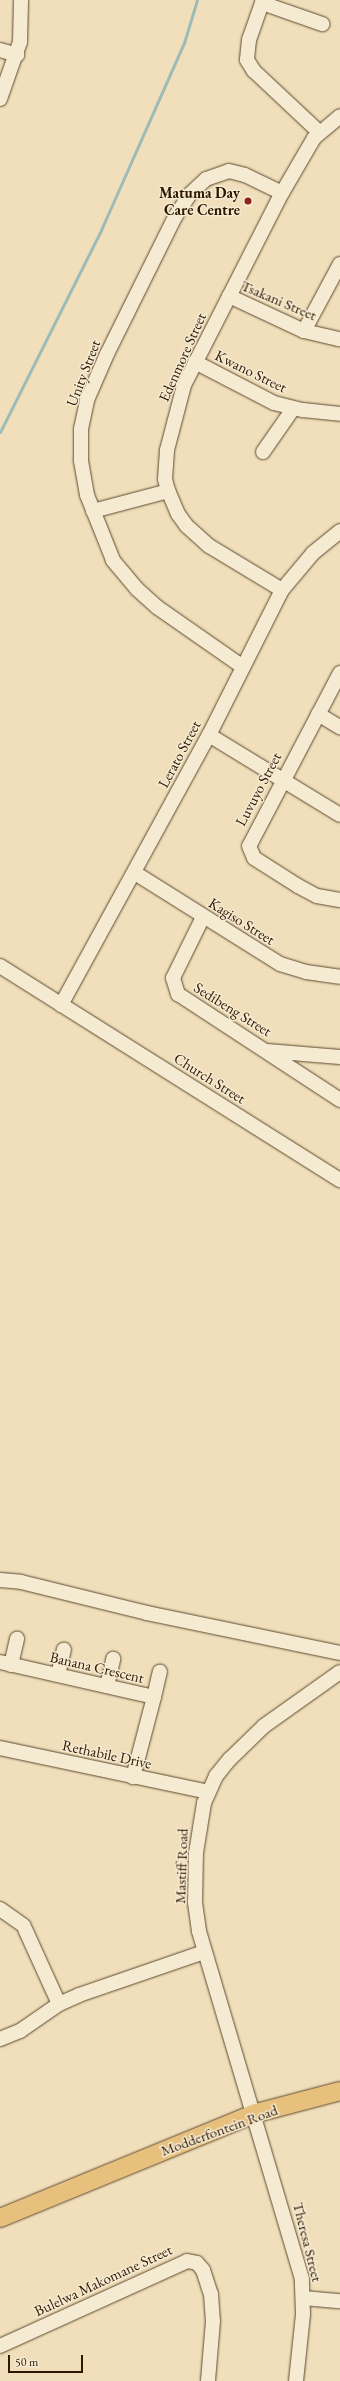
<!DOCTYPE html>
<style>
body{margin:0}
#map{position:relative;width:340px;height:2381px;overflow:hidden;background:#f0dfba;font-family:"EB Garamond",serif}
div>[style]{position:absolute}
.stream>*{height:3px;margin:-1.5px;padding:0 1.5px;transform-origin:1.5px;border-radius:1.5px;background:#9dbbb8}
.roads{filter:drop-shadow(0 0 1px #5f492e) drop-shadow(0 0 1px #5f492e)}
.minor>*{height:14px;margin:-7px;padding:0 7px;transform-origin:7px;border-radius:7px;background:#f5ead2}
.major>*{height:18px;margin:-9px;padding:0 9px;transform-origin:9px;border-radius:9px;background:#e8c07d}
.dots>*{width:11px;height:11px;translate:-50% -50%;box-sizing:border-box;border:2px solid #f5ead2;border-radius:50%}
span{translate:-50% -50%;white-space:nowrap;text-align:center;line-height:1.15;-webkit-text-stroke:3px #f5ead2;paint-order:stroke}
.poi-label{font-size:15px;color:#2f1700;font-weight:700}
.right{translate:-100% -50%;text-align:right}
.street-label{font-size:15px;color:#2f1700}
.scale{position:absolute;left:8px;top:2355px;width:75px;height:18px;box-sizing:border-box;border:2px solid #2f1700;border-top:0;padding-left:5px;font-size:12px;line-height:14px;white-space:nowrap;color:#2f1700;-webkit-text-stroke:3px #f5ead2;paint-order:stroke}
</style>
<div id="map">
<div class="stream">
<div style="left:0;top:432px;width:226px;rotate:-63.4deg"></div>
<div style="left:101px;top:230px;width:205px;rotate:-66.1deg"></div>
<div style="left:184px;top:43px;width:45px;rotate:-73.2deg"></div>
</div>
<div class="roads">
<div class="minor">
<div style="left:263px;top:0;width:42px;rotate:109.3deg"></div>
<div style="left:249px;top:40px;width:20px;rotate:96deg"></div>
<div style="left:247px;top:60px;width:13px;rotate:58deg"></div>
<div style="left:254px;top:71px;width:89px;rotate:43.2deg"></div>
<div style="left:262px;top:3px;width:64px;rotate:19.3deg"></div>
<div style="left:0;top:50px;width:18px;rotate:16deg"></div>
<div style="left:0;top:99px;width:60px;rotate:-70.7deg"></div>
<div style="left:20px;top:42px;width:42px;rotate:-88.6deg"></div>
<div style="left:229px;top:296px;width:83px;rotate:25deg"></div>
<div style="left:304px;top:331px;width:37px;rotate:13deg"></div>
<div style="left:304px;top:331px;width:76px;rotate:-61.8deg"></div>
<div style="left:195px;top:362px;width:89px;rotate:27.4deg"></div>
<div style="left:274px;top:403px;width:30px;rotate:14deg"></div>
<div style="left:303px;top:410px;width:37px;rotate:6deg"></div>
<div style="left:263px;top:452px;width:52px;rotate:-55.1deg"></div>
<div style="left:93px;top:511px;width:78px;rotate:-14.9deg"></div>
<div style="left:282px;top:590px;width:85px;rotate:-148.9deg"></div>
<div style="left:209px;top:546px;width:31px;rotate:-138deg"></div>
<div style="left:186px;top:525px;width:14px;rotate:-126deg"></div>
<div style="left:178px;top:514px;width:25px;rotate:-113deg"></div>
<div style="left:168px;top:491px;width:12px;rotate:-104deg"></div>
<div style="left:165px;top:479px;width:29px;rotate:-86deg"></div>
<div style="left:167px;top:450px;width:67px;rotate:-75.3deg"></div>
<div style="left:184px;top:385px;width:216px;rotate:-63deg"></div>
<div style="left:282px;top:193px;width:64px;rotate:-59.8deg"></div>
<div style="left:314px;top:138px;width:34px;rotate:-40deg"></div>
<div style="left:243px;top:667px;width:105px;rotate:-145.1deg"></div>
<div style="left:157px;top:607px;width:27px;rotate:-138deg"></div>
<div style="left:137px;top:589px;width:38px;rotate:-130deg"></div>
<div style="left:113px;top:560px;width:70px;rotate:-111.8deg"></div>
<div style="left:87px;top:495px;width:36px;rotate:-100deg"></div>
<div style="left:81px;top:460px;width:31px;rotate:-90deg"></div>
<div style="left:81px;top:429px;width:30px;rotate:-78deg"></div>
<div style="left:87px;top:400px;width:50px;rotate:-66.5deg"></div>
<div style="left:107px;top:354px;width:153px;rotate:-63.6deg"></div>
<div style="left:175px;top:217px;width:27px;rotate:-57deg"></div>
<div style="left:190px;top:194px;width:22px;rotate:-43deg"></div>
<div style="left:206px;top:179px;width:24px;rotate:-19deg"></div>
<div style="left:229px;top:171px;width:16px;rotate:14deg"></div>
<div style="left:245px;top:175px;width:41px;rotate:25.9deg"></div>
<div style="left:340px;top:673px;width:195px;rotate:117.7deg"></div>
<div style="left:249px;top:846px;width:13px;rotate:67deg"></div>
<div style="left:254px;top:858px;width:52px;rotate:32.5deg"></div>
<div style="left:298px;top:886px;width:21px;rotate:28deg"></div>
<div style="left:317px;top:896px;width:23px;rotate:10deg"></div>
<div style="left:318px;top:714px;width:26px;rotate:31deg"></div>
<div style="left:209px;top:735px;width:153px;rotate:31.4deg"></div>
<div style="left:135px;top:873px;width:171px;rotate:32.1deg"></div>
<div style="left:280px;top:964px;width:27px;rotate:17deg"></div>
<div style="left:306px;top:972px;width:34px;rotate:8deg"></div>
<div style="left:203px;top:917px;width:68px;rotate:116.2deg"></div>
<div style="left:173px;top:978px;width:17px;rotate:73deg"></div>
<div style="left:178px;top:994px;width:194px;rotate:33.2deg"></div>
<div style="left:0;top:966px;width:402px;rotate:32.2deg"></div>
<div style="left:61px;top:1005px;width:308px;rotate:-61.3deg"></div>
<div style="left:209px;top:735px;width:162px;rotate:-63.3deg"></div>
<div style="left:282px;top:590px;width:48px;rotate:-50deg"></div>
<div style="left:313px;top:553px;width:35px;rotate:-39deg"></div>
<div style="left:267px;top:1051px;width:73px;rotate:4.7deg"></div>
<div style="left:0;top:1580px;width:21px;rotate:5deg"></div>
<div style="left:21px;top:1582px;width:130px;rotate:13.8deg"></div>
<div style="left:147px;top:1613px;width:197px;rotate:11.7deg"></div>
<div style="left:0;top:1662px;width:158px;rotate:12.8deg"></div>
<div style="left:154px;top:1697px;width:83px;rotate:104.7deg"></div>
<div style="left:11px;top:1665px;width:27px;rotate:-77deg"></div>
<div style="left:58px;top:1675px;width:26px;rotate:-77deg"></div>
<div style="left:107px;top:1686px;width:28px;rotate:-77deg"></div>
<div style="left:154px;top:1697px;width:26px;rotate:-77deg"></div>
<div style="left:0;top:1748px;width:213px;rotate:11.9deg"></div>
<div style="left:0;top:1909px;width:29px;rotate:35deg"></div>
<div style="left:25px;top:1929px;width:82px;rotate:65.6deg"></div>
<div style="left:0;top:2039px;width:22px;rotate:-22deg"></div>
<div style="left:20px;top:2031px;width:47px;rotate:-34.7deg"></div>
<div style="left:59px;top:2004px;width:22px;rotate:-24deg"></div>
<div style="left:79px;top:1995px;width:132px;rotate:-19deg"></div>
<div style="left:303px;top:2298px;width:37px;rotate:5deg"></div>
<div style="left:0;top:2346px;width:205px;rotate:-24.4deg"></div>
<div style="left:187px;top:2261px;width:10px;rotate:11deg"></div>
<div style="left:197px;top:2263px;width:9px;rotate:49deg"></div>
<div style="left:203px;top:2270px;width:25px;rotate:72deg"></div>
<div style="left:211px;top:2294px;width:27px;rotate:86deg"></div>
<div style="left:213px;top:2321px;width:60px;rotate:94.8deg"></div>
<div style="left:296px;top:2381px;width:67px;rotate:-84deg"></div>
<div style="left:303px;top:2314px;width:35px;rotate:-92deg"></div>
<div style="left:302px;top:2279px;width:363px;rotate:-106.5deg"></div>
<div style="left:199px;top:1931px;width:28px;rotate:-98deg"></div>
<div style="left:195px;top:1903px;width:50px;rotate:-88.9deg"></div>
<div style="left:196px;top:1853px;width:51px;rotate:-80.9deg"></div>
<div style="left:204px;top:1803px;width:30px;rotate:-66deg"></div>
<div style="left:216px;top:1776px;width:22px;rotate:-51deg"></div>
<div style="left:230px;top:1759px;width:47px;rotate:-44.1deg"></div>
<div style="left:264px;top:1726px;width:93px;rotate:-35.4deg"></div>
</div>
<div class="major">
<div style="left:0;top:2218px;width:274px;rotate:-22.3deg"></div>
<div style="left:253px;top:2114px;width:90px;rotate:-14.8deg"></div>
</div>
</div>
<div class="dots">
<div style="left:248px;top:201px;background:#8f2418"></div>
</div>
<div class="poi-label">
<span class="right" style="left:240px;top:201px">Matuma Day<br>Care Centre</span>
</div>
<div class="street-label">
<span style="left:279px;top:300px;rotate:23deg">Tsakani Street</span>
<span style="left:182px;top:357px;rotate:-66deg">Edenmore Street</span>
<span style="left:251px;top:371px;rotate:26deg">Kwano Street</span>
<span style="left:83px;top:373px;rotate:-69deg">Unity Street</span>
<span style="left:179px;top:754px;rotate:-62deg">Lerato Street</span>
<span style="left:258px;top:789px;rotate:-62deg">Luvuyo Street</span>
<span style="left:242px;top:921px;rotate:32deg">Kagiso Street</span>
<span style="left:233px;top:1009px;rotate:32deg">Sedibeng Street</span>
<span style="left:210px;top:1078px;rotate:32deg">Church Street</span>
<span style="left:97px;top:1667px;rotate:13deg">Banana Crescent</span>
<span style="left:107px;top:1754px;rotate:12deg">Rethabile Drive</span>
<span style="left:181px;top:1866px;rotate:-88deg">Mastiff Road</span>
<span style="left:219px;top:2130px;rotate:-20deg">Modderfontein Road</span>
<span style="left:308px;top:2242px;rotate:76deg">Theresa Street</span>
<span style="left:103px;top:2280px;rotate:-25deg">Bulelwa Makomane Street</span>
</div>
<div class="scale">50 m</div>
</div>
